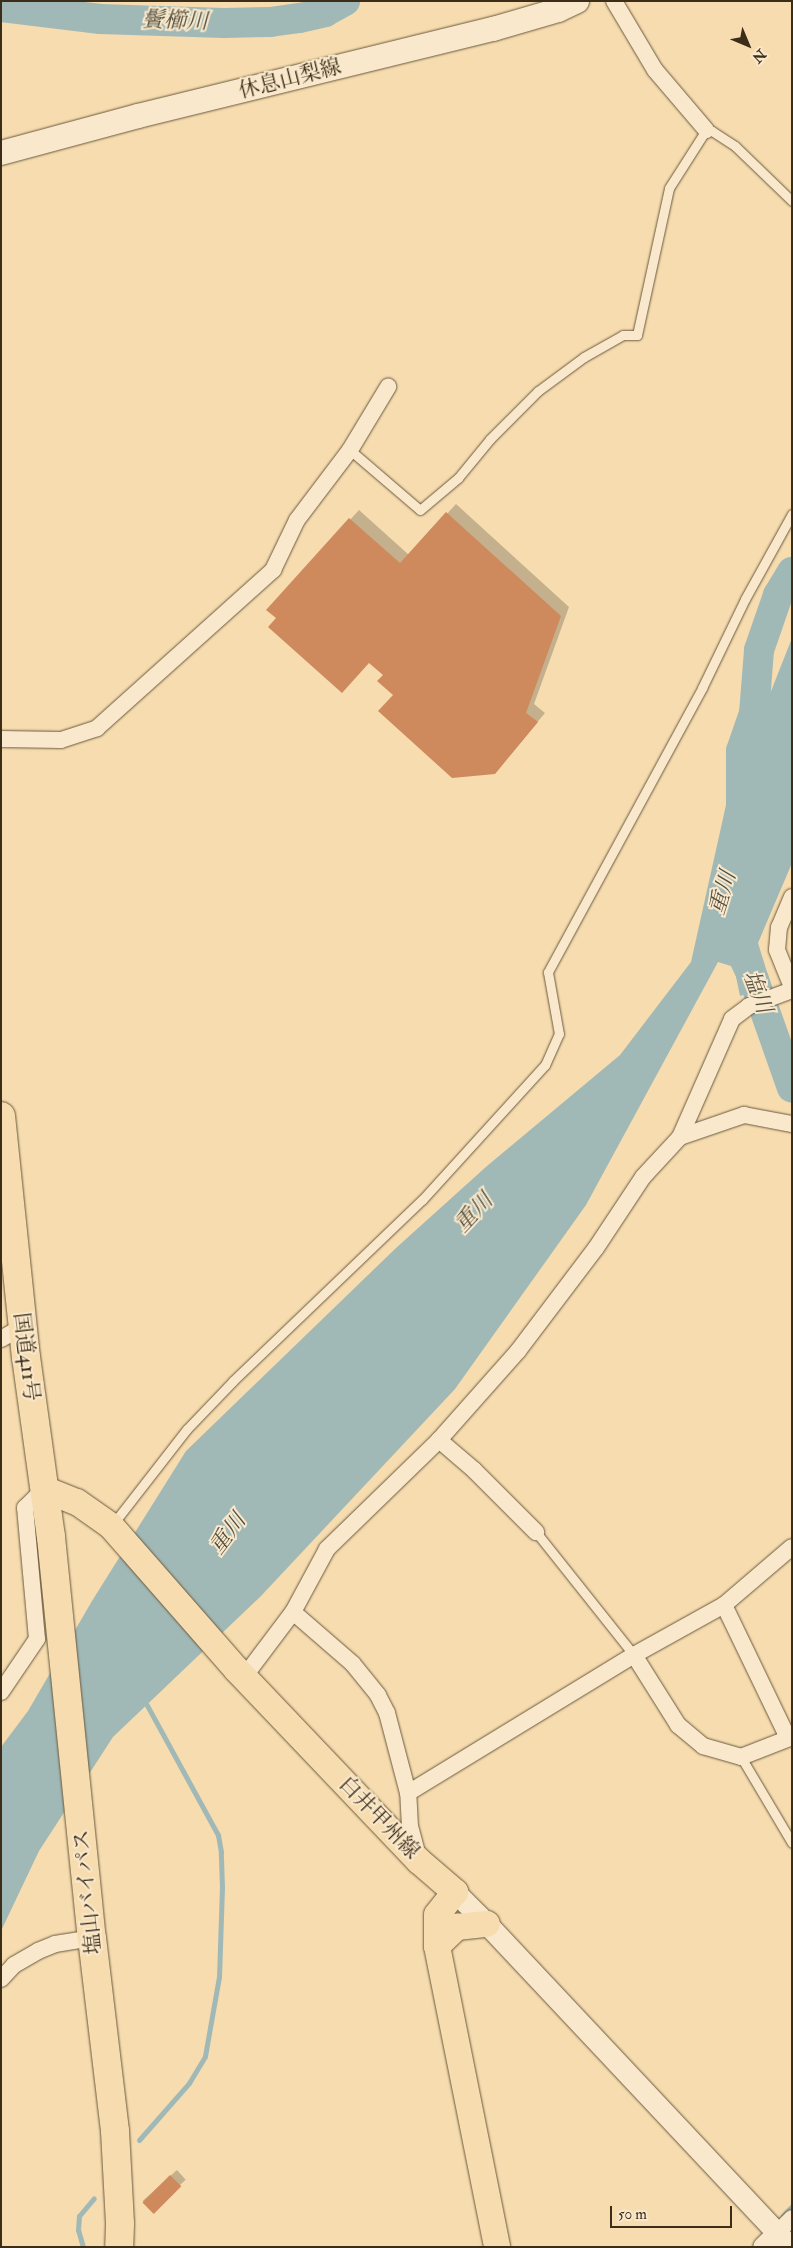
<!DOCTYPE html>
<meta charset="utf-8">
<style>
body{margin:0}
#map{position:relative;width:793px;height:2248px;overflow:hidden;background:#f6dcaf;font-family:"IM FELL Double Pica","Noto Serif JP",serif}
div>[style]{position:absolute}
.water>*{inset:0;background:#a1b9b6}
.shadow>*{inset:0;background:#0003;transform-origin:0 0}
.stream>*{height:5px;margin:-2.5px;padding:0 2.5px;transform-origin:2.5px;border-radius:2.5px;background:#a1b9b6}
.river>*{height:30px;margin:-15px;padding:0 15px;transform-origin:15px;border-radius:15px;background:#a1b9b6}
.building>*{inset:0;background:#ce8a5d;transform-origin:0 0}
.roads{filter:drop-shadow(0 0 1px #6a593e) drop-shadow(0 0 1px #6a593e)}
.service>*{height:9px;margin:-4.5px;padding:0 4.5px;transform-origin:4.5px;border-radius:4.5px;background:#f9e8cb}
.minor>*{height:16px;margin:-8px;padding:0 8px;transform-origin:8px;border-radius:8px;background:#f9e8cb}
.tertiary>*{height:21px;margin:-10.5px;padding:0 10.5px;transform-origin:10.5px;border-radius:10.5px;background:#f9e8cb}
.secondary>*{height:24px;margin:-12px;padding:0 12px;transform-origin:12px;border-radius:12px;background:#f9e8cb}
.primary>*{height:26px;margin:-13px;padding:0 13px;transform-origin:13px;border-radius:13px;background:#f6dcaf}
.trunk>*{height:28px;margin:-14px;padding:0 14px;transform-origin:14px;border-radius:14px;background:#f6dcaf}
span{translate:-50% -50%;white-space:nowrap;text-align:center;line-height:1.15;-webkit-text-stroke:4px #f9e8cb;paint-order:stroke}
.street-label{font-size:21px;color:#3c2d19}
.water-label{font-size:22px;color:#555040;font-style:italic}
.frame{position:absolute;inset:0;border:2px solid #3c2d19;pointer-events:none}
.north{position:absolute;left:723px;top:20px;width:50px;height:50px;-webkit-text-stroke:4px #f9e8cb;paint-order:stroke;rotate:135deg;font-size:14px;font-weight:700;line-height:20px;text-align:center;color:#3c2d19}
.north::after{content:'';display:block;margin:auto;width:18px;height:22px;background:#3c2d19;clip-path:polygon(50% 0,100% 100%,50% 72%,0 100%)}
.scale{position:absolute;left:610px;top:2206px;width:122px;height:22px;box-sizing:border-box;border:2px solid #3c2d19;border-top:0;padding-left:6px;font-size:15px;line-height:18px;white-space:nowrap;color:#3c2d19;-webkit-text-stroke:4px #f9e8cb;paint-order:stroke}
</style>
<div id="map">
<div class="water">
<div style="clip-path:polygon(792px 638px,792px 863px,758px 943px,771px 985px,740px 996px,734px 967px,718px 962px,586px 1205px,455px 1389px,261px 1596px,113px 1737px,39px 1851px,1px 1931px,1px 1747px,28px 1711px,92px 1601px,186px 1451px,396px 1248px,487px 1166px,620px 1055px,691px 962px,726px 805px)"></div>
</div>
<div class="shadow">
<div style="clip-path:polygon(456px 504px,569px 607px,534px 704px,545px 713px,495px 773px,394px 695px,384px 675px,369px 661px,277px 618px,268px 610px,359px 510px,409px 555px)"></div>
<div style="left:177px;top:2170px;width:13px;height:46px;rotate:48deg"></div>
</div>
<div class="stream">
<div style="left:139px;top:2140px;width:76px;rotate:-48.7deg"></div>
<div style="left:189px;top:2083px;width:31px;rotate:-59deg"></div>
<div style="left:205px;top:2056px;width:80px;rotate:-80deg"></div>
<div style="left:219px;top:1977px;width:90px;rotate:-88.1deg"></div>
<div style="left:222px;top:1887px;width:35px;rotate:-92deg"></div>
<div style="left:221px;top:1852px;width:17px;rotate:-100deg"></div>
<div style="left:218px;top:1835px;width:154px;rotate:-118.7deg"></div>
<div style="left:783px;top:2216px;width:13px;rotate:-48deg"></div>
<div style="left:83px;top:2247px;width:18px;rotate:-106deg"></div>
<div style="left:78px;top:2230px;width:14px;rotate:-86deg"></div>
<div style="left:79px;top:2216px;width:23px;rotate:-50deg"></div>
</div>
<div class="river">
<div style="left:1px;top:7px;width:100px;rotate:6.9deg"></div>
<div style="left:100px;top:19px;width:124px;rotate:1.8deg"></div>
<div style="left:224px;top:23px;width:46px;rotate:-1.2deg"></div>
<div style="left:270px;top:22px;width:30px;rotate:-8deg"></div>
<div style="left:300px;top:18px;width:26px;rotate:-13deg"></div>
<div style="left:325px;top:12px;width:23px;rotate:-29deg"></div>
<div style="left:741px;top:808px;width:57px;rotate:-90deg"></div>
<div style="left:741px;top:751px;width:39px;rotate:-71deg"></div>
<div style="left:754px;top:714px;width:64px;rotate:-85.5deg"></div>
<div style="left:759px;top:650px;width:58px;rotate:-70.9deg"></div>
<div style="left:778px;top:595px;width:27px;rotate:-59deg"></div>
<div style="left:741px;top:952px;width:31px;rotate:65deg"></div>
<div style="left:754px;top:980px;width:114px;rotate:70.6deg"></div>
</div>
<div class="building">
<div style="clip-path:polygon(446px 512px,561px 616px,526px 713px,538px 722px,495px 774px,452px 778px,378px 711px,393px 695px,377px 681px,383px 675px,369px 663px,342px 693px,268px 627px,276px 618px,266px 610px,349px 518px,400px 563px)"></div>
<div style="left:170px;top:2175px;width:16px;height:39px;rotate:45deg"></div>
</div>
<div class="roads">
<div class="service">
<div style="left:350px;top:450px;width:92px;rotate:40.6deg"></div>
<div style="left:420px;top:510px;width:50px;rotate:-40.1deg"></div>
<div style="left:458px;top:478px;width:50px;rotate:-50.6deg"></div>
<div style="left:490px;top:439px;width:68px;rotate:-45deg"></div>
<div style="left:538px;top:391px;width:57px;rotate:-36.5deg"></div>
<div style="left:584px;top:357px;width:45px;rotate:-29.4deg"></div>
<div style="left:623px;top:335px;width:14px"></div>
<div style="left:637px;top:335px;width:150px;rotate:-77.7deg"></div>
<div style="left:669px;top:188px;width:69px;rotate:-57.5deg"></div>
<div style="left:706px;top:130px;width:6px;rotate:9deg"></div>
<div style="left:712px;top:131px;width:27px;rotate:33deg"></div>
<div style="left:735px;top:146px;width:79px;rotate:44deg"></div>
<div style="left:113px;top:1524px;width:120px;rotate:-52.1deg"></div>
<div style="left:187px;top:1429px;width:66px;rotate:-46.2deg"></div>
<div style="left:233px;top:1381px;width:262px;rotate:-43.8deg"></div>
<div style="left:422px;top:1200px;width:183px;rotate:-47.7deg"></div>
<div style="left:545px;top:1065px;width:34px;rotate:-66deg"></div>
<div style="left:559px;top:1034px;width:63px;rotate:-100.1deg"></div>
<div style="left:548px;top:972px;width:323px;rotate:-61.5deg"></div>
<div style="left:702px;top:688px;width:99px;rotate:-64.2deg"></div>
<div style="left:745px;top:599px;width:97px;rotate:-61.1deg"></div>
<div style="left:536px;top:1532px;width:157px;rotate:51.5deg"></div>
<div style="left:741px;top:1757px;width:100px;rotate:59.3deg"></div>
</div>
<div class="minor">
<div style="left:614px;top:1px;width:80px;rotate:59.3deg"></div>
<div style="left:655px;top:70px;width:79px;rotate:49.6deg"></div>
<div style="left:1px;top:739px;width:60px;rotate:1deg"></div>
<div style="left:61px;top:740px;width:38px;rotate:-18deg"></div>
<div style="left:97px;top:728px;width:237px;rotate:-41.9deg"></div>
<div style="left:273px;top:570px;width:55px;rotate:-64.4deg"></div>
<div style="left:297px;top:520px;width:88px;rotate:-52.9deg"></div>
<div style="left:350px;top:450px;width:74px;rotate:-58.9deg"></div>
<div style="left:792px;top:897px;width:33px;rotate:113deg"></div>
<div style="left:779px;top:927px;width:23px;rotate:95deg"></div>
<div style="left:777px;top:950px;width:40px;rotate:68deg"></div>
<div style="left:680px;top:1137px;width:129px;rotate:-66.2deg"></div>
<div style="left:732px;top:1019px;width:21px;rotate:-37deg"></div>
<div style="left:749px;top:1006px;width:46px;rotate:-20.4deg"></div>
<div style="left:1px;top:1339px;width:24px;rotate:-30deg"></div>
<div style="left:439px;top:1440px;width:46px;rotate:40.6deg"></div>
<div style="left:474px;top:1470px;width:88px;rotate:45deg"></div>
<div style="left:724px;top:1605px;width:148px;rotate:64.3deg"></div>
<div style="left:634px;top:1655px;width:83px;rotate:57.8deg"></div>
<div style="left:678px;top:1725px;width:33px;rotate:40deg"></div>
<div style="left:703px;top:1746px;width:40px;rotate:16deg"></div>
<div style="left:741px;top:1757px;width:55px;rotate:-21.4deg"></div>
<div style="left:244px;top:1677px;width:81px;rotate:-53deg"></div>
<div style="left:1px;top:1692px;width:64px;rotate:-55.8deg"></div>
<div style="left:37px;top:1639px;width:132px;rotate:-95.2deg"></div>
<div style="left:25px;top:1508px;width:27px;rotate:-45deg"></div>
<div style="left:408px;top:1793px;width:265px;rotate:-31.4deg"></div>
<div style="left:634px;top:1655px;width:103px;rotate:-29.1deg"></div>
<div style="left:724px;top:1605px;width:89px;rotate:-40.5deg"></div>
<div style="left:418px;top:1856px;width:30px;rotate:-105deg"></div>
<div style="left:410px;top:1827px;width:34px;rotate:-93deg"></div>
<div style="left:408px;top:1793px;width:83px;rotate:-104.7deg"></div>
<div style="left:387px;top:1713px;width:20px;rotate:-117deg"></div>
<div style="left:378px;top:1695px;width:40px;rotate:-129deg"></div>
<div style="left:353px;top:1664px;width:79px;rotate:-139.1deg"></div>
<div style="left:293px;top:1612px;width:72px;rotate:-61.6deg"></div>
<div style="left:327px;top:1549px;width:156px;rotate:-44.2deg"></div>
<div style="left:439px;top:1440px;width:119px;rotate:-48.4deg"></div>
<div style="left:518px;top:1351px;width:129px;rotate:-52.9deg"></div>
<div style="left:596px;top:1248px;width:85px;rotate:-56.5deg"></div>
<div style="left:643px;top:1177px;width:54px;rotate:-47.2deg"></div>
<div style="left:680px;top:1137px;width:68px;rotate:-19deg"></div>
<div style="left:744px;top:1115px;width:49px;rotate:10.6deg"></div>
<div style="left:1px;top:1979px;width:19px;rotate:-47deg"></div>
<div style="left:14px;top:1965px;width:28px;rotate:-30deg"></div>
<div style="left:38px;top:1951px;width:18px;rotate:-22deg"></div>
<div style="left:55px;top:1944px;width:37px;rotate:-9deg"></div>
<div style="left:777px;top:2233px;width:21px;rotate:-45deg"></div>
</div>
<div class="tertiary">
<div style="left:455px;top:1892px;width:45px;rotate:45deg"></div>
<div style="left:487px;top:1924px;width:443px;rotate:46.8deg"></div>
<div style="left:763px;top:2247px;width:20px;rotate:-45deg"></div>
</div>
<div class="secondary">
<div style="left:1px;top:153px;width:142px;rotate:-15.1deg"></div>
<div style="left:138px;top:116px;width:366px;rotate:-13.8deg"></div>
<div style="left:493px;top:29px;width:68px;rotate:-16.3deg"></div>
<div style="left:558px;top:10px;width:21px;rotate:-25deg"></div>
</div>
<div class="primary">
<div style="left:44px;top:1489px;width:35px;rotate:22deg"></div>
<div style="left:77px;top:1502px;width:42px;rotate:35.2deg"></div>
<div style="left:111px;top:1526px;width:191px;rotate:48.8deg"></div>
<div style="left:237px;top:1670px;width:264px;rotate:46.4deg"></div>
<div style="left:419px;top:1861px;width:48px;rotate:40.7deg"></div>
<div style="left:455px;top:1892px;width:29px;rotate:128deg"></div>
<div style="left:437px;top:1915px;width:31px;rotate:90deg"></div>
<div style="left:437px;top:1946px;width:307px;rotate:78.7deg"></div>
<div style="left:437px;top:1946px;width:28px;rotate:-44deg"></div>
<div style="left:457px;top:1927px;width:30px;rotate:-6deg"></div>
</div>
<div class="trunk">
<div style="left:1px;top:1116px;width:242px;rotate:84.1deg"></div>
<div style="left:26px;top:1357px;width:182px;rotate:82.1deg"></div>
<div style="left:51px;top:1537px;width:403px;rotate:84.2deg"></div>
<div style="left:92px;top:1938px;width:194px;rotate:83.2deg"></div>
<div style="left:115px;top:2131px;width:93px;rotate:86.9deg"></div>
<div style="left:120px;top:2224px;width:23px;rotate:92deg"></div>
</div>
</div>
<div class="street-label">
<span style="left:290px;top:79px;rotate:-14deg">休息山梨線</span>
<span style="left:26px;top:1357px;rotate:83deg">国道411号</span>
<span style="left:379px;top:1818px;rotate:46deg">白井甲州線</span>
<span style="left:88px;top:1892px;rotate:-96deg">塩山バイパス</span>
</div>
<div class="water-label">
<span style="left:175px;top:21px;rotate:2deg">鬢櫛川</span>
<span style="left:723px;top:893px;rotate:-73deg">重川</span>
<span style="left:757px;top:992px;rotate:69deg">塩川</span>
<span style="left:474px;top:1213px;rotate:-47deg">重川</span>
<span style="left:228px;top:1534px;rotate:-53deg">重川</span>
</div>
<div class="frame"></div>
<div class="north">N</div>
<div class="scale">50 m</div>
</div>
